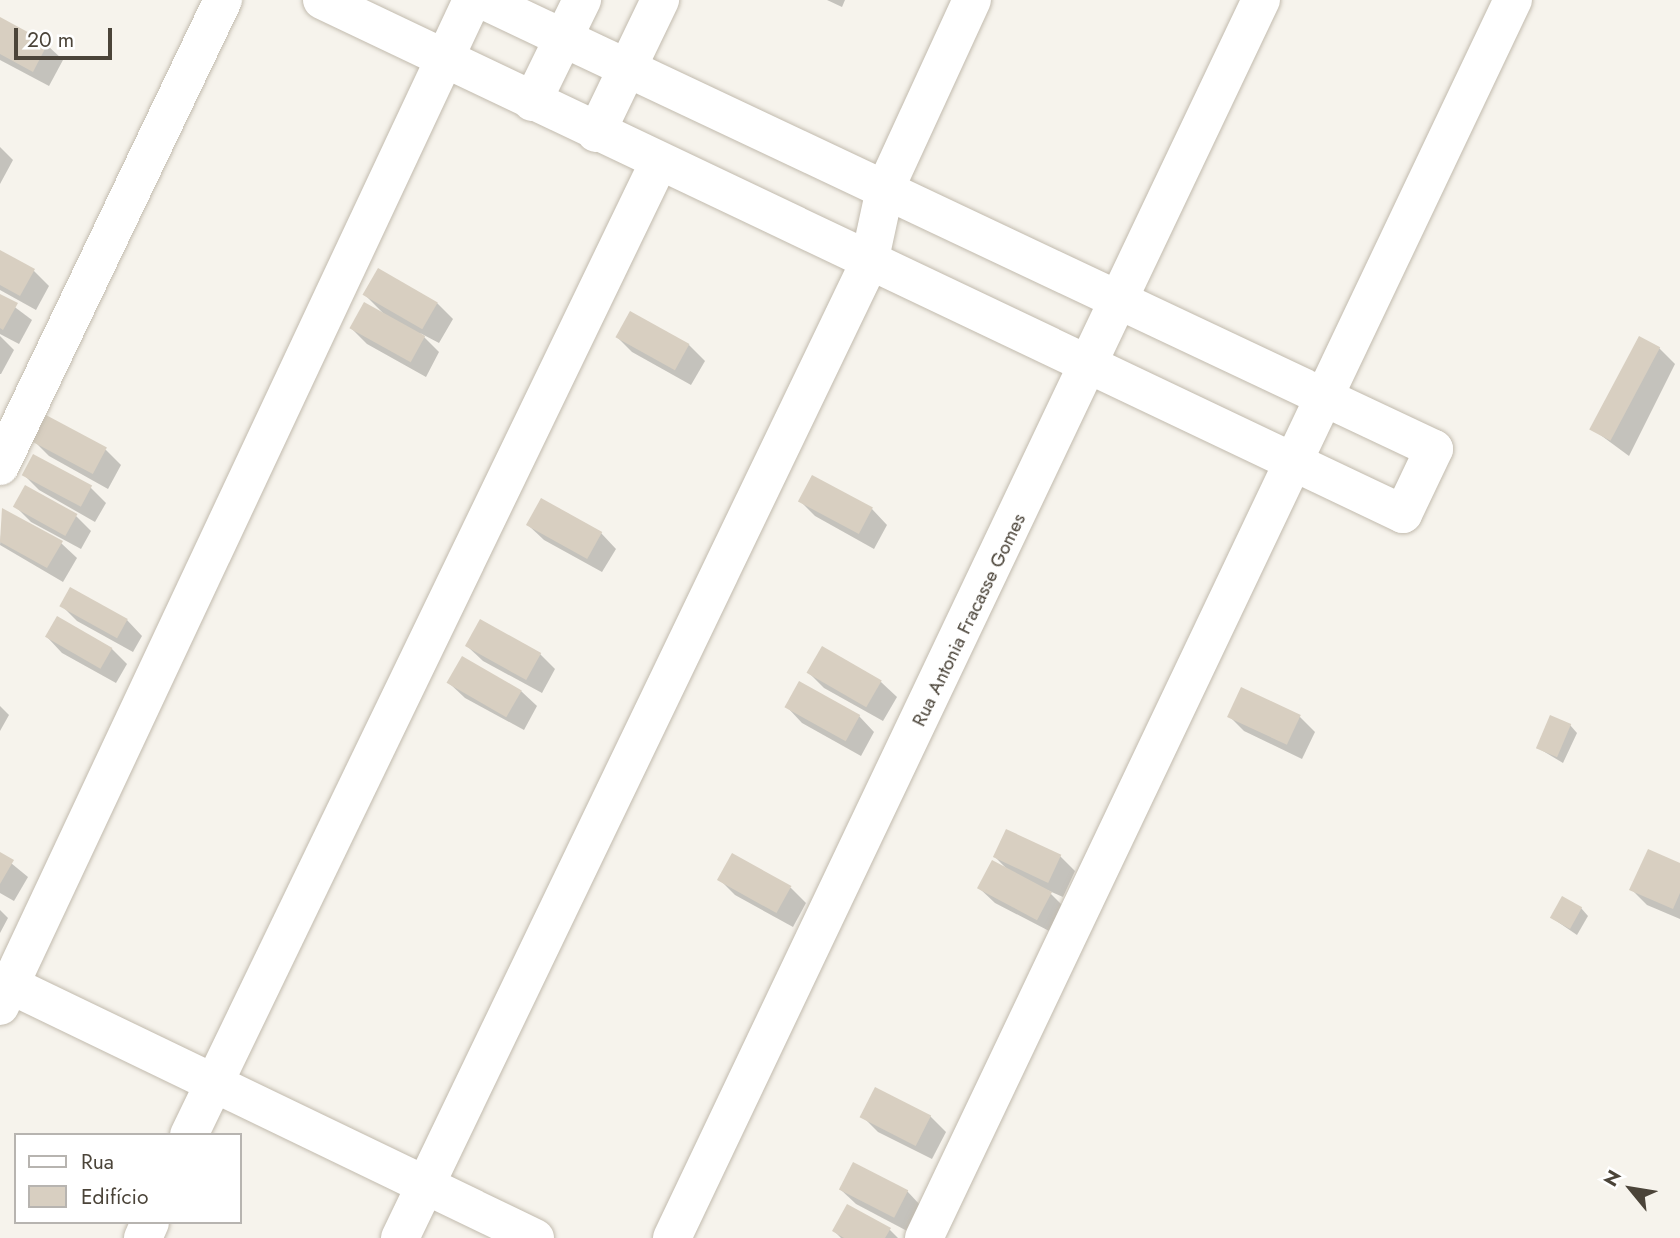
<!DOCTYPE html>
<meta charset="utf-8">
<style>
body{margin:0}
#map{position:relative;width:1680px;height:1238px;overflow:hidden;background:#f6f3ec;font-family:Jost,sans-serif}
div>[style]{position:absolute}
.shadow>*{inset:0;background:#0003}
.building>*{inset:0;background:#d8cfc1;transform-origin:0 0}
.roads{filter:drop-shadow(0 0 2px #c2bbae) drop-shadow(0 0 2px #c2bbae)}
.minor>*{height:38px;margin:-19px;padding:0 19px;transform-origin:19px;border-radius:19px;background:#fff}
span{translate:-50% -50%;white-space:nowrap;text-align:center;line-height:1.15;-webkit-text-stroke:5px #fff;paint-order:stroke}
.street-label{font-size:19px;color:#4b4439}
.legend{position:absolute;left:14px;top:1133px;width:228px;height:91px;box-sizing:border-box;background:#fff;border:2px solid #b7b4b0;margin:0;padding:9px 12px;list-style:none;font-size:21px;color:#4b4439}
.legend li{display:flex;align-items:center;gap:14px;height:35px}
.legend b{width:35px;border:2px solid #b7b4b0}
.north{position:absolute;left:1596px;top:1154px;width:70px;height:70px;-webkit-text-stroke:5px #fff;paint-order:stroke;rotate:300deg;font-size:19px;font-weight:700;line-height:28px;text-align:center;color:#4b4439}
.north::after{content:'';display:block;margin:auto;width:24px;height:32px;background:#4b4439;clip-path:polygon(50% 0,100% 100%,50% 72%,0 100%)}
.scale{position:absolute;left:14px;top:28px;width:98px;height:32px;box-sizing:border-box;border:4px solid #4b4439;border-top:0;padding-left:9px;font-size:21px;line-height:24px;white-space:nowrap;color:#4b4439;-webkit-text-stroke:5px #fff;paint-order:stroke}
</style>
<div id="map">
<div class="shadow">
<div style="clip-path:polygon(827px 0,845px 0,842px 7px)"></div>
<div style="clip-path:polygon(0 19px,47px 45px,63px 60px,49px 86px,0 60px)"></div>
<div style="clip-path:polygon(0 147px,13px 160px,0 184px)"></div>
<div style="clip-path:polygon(0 252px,34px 271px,49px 286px,36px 310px,0 290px)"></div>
<div style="clip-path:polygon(365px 295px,437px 303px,453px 319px,439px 343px,420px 333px,439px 352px,426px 377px,367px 344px,352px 329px,384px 314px)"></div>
<div style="clip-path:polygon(0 296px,32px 320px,19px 344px,0 334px)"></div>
<div style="clip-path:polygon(0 336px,14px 350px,1px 374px,0 374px)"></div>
<div style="clip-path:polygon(617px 337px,689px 345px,705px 361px,691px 385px,632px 352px)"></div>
<div style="clip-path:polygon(1659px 348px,1675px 364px,1629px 456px,1595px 431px)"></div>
<div style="clip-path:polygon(34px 441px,106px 450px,121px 465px,108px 489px,49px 456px)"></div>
<div style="clip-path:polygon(24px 475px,90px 487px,106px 503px,95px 522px,39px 490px)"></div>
<div style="clip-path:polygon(800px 501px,872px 509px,887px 525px,874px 549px,815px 516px)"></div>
<div style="clip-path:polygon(15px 506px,76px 516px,91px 531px,81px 549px,31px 522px)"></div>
<div style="clip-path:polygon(3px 510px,61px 543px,77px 558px,63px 582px,0 545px)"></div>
<div style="clip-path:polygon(528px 525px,601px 533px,616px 549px,602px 572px,544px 540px)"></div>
<div style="clip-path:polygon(61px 605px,127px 620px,142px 636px,133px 652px,77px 621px)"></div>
<div style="clip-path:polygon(47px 637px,112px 649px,127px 664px,116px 683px,62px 653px)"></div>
<div style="clip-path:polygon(467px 646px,540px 654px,555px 669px,542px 693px,483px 661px)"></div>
<div style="clip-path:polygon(823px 649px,881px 682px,897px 697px,883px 721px,824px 688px,809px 673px)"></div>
<div style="clip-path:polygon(462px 659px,521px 691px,537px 706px,524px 730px,465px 698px,449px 683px)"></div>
<div style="clip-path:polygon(0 706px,9px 715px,0 731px)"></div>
<div style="clip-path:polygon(787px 707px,859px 716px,874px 732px,861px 756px,802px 723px)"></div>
<div style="clip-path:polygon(1229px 716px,1300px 717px,1315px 732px,1302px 759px,1244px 731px)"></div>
<div style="clip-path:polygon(1570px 725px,1577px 733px,1563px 763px,1538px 748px)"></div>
<div style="clip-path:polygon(0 854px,28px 877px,14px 901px,0 893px)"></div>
<div style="clip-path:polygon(1060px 856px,1075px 871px,1063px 897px,1047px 890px,1066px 909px,1053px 933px,995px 903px,979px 888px,1007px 869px,995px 857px)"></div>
<div style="clip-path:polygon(1680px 865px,1680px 919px,1647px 905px,1631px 889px)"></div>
<div style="clip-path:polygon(719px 879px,791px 888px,806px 903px,793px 927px,735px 895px)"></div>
<div style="clip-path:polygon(1581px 908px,1588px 916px,1577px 935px,1552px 918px)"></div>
<div style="clip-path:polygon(0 910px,8px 918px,0 933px)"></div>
<div style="clip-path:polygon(862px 1116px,930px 1116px,946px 1132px,932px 1159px,878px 1132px)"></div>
<div style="clip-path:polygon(840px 1189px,907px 1191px,922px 1207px,909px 1232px,856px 1204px)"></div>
<div style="clip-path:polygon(889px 1229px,898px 1238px,841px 1238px,834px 1231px)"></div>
</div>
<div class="building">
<div style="clip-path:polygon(0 17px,48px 43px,33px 72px,0 54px)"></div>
<div style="clip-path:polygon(0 250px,35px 269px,20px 296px,0 285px)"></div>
<div style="left:378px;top:268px;width:69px;height:31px;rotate:30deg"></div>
<div style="clip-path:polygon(0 294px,18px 303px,3px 330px,0 328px)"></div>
<div style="left:364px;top:302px;width:70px;height:30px;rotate:29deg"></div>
<div style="left:630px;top:311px;width:68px;height:30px;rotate:29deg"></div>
<div style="left:1639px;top:336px;width:24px;height:106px;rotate:28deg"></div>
<div style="left:46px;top:415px;width:69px;height:30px;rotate:28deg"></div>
<div style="left:33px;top:454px;width:67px;height:24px;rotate:28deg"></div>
<div style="left:812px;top:475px;width:69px;height:30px;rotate:28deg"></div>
<div style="left:25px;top:485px;width:60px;height:25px;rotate:29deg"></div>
<div style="left:541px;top:498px;width:70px;height:31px;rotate:29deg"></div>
<div style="clip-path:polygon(2px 508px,63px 541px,47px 568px,0 542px)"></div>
<div style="left:70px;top:587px;width:66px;height:22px;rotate:29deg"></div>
<div style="left:57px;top:616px;width:64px;height:24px;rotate:30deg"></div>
<div style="left:480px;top:619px;width:70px;height:31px;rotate:29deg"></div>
<div style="left:822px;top:646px;width:69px;height:31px;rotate:30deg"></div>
<div style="left:462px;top:656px;width:69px;height:31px;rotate:30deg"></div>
<div style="left:799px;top:681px;width:70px;height:30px;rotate:29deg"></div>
<div style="left:1241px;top:687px;width:66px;height:33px;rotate:25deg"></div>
<div style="left:1550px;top:715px;width:23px;height:36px;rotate:23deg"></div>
<div style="left:1006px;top:829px;width:61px;height:31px;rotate:25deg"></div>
<div style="clip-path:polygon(1648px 849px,1680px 863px,1680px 893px,1673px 909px,1629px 890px)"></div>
<div style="clip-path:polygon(0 852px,14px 860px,0 884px)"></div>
<div style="left:732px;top:853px;width:68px;height:31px;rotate:29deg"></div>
<div style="left:992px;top:860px;width:68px;height:32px;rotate:28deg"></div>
<div style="left:1562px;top:896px;width:23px;height:25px;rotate:29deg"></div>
<div style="left:875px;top:1087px;width:63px;height:34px;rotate:27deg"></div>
<div style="left:853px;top:1162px;width:62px;height:31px;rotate:27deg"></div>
<div style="clip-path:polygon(847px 1204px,891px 1228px,885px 1238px,844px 1238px,832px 1231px)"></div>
</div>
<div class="roads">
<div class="minor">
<div style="left:322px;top:0;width:1197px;rotate:25.43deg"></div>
<div style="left:1403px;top:514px;width:72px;rotate:-64.5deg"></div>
<div style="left:1434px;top:449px;width:1052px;rotate:-154.73deg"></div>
<div style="left:532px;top:102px;width:114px;rotate:-63.9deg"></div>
<div style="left:596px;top:133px;width:148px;rotate:-64.3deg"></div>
<div style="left:0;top:466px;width:517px;rotate:-64.43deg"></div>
<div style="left:0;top:980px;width:594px;rotate:25.75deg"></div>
<div style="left:0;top:1006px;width:1111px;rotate:-64.86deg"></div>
<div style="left:189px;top:1135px;width:1078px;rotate:-64.22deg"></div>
<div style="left:143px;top:1238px;width:17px;rotate:-66deg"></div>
<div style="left:400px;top:1238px;width:1082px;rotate:-64.31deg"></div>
<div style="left:869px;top:263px;width:76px;rotate:-77.8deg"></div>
<div style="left:885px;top:189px;width:208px;rotate:-65.3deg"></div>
<div style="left:672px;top:1238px;width:1371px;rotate:-64.56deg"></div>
<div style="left:924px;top:1238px;width:1371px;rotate:-64.56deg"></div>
</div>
</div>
<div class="street-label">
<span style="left:969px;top:620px;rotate:-64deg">Rua Antonia Fracasse Gomes</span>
</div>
<ul class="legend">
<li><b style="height:9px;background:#fff"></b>Rua</li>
<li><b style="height:19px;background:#d8cfc1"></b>Edifício</li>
</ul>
<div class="north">N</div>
<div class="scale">20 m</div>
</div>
